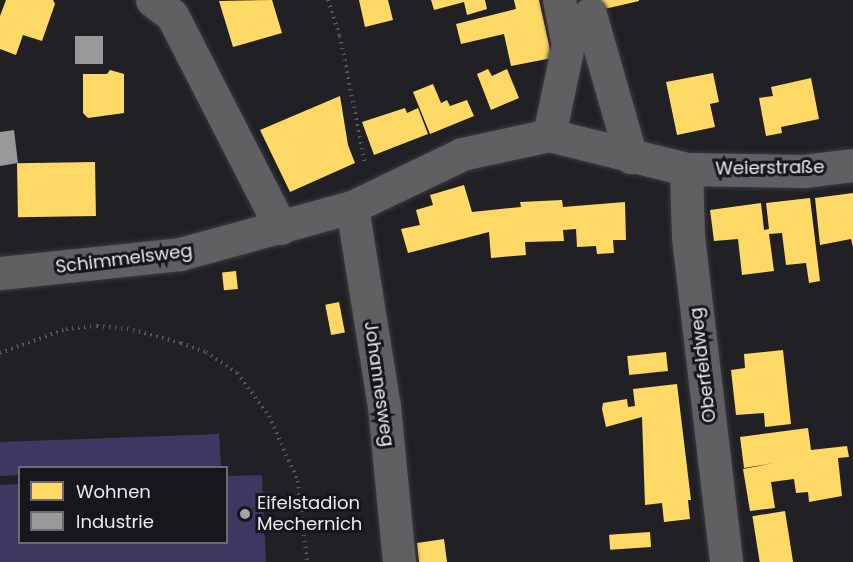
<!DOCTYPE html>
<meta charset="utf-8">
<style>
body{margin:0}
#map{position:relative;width:853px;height:562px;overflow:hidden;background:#212025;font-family:Poppins,sans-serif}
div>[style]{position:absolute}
.green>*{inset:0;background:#3f3662}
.homes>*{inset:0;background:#ffd966;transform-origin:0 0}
.industry>*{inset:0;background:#999;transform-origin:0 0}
.path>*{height:4px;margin-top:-2px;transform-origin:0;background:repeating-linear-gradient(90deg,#58575b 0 1.5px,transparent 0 6px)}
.roads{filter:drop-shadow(0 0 2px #3b3b3f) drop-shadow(0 0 2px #3b3b3f)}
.minor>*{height:33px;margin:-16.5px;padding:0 16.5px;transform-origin:16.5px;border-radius:16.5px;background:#606062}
.dots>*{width:16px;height:16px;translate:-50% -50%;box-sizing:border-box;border:3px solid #17161d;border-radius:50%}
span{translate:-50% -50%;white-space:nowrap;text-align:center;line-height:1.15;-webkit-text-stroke:6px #17161d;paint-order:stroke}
.street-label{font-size:18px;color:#eaeaef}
.poi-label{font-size:18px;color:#eaeaef}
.left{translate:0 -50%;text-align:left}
.legend{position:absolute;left:18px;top:466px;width:210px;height:78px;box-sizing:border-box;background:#17161d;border:2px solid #6b6b71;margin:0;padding:8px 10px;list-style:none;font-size:18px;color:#eaeaef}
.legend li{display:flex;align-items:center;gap:12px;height:30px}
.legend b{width:30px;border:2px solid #6b6b71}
</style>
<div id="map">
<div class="green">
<div style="clip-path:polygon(219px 434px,221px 467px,20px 468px,19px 475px,0 476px,0 442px)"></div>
<div style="clip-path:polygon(262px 475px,266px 562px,0 562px,0 485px,19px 484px,20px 542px,226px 542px,227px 476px)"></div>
</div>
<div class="homes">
<div style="clip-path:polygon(6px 0,53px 0,55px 4px,42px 41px,23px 35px,16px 55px,0 49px,0 16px)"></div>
<div style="clip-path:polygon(272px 0,282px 33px,233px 47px,219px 1px)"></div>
<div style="clip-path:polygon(359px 0,388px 0,393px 20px,365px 27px)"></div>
<div style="clip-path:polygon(431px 0,485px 0,487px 9px,467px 15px,464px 2px,434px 10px)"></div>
<div style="clip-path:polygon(514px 0,539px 0,552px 58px,511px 66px,504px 34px,461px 44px,456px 24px,516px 9px)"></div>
<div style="clip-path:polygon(598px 0,639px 0,639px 1px,600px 10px)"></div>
<div style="clip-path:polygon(488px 69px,492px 76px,507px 69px,519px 98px,491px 110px,477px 74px)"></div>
<div style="clip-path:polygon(110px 70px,124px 74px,124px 113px,88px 118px,83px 113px,83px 74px,107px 74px)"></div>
<div style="clip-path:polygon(713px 73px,719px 102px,710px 104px,715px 127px,677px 135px,666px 82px)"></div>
<div style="clip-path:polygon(811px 78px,819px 119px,781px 127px,782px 133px,766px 136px,759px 98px,773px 96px,771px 87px)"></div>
<div style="clip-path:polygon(433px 84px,441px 103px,447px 100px,450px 106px,467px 100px,474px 116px,430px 134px,413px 92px)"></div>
<div style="clip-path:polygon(340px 96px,348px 145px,355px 163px,290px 192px,260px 130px)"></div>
<div style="clip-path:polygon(405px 108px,407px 113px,418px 108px,428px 134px,374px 155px,362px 122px)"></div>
<div style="left:95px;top:162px;width:54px;height:78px;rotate:89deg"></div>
<div style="clip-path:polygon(464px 185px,472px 212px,521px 207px,520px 202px,562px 200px,563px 207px,625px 202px,626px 240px,613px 240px,614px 253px,597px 254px,596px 246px,577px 247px,576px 229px,563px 230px,564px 241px,525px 242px,526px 255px,491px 258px,489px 232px,408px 253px,401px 229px,420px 225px,416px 210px,433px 205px,430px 195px)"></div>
<div style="clip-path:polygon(853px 193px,853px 247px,851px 239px,820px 245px,815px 198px)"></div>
<div style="clip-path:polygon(810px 198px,820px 281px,809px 283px,806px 263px,786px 265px,782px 233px,769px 234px,774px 271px,742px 275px,738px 239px,714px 241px,710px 210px,761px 203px,764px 230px,769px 229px,766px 203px)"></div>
<div style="left:236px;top:271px;width:18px;height:14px;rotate:84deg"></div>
<div style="left:339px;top:302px;width:31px;height:14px;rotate:79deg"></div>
<div style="clip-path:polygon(783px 350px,791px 424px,765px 427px,764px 413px,736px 415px,731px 370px,745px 368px,744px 354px)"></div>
<div style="left:666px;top:352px;width:19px;height:39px;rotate:84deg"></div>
<div style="clip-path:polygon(677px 384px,691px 500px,688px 500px,690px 519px,664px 522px,662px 503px,645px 505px,642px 417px,606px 427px,602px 409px,603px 403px,627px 399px,628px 407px,635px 406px,633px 389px)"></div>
<div style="clip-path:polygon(808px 428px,811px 450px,847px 446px,849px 457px,838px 458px,842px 496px,809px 502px,808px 492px,796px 493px,794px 479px,771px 482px,775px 508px,750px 511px,743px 469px,774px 463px,744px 468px,740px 437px)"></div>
<div style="left:785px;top:511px;width:52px;height:33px;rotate:81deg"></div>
<div style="left:650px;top:532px;width:15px;height:41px;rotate:86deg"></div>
<div style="clip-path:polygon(444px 539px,447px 562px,419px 562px,417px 543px)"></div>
</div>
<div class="industry">
<div style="left:75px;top:36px;width:28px;height:28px"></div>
<div style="clip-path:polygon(14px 130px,18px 163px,0 166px,0 132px)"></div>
</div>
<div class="path">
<div style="left:328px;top:0;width:38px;rotate:72deg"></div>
<div style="left:340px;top:36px;width:130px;rotate:78.9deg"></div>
<div style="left:0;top:353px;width:70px;rotate:-20deg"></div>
<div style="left:66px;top:329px;width:31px;rotate:-6deg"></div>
<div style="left:97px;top:326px;width:36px;rotate:6deg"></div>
<div style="left:133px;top:330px;width:50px;rotate:15.2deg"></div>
<div style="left:181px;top:343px;width:27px;rotate:20deg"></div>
<div style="left:206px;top:352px;width:37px;rotate:34deg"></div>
<div style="left:237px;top:373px;width:54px;rotate:53.3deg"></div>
<div style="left:269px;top:416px;width:71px;rotate:66deg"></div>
<div style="left:298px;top:481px;width:81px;rotate:83.7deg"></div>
</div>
<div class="roads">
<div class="minor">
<div style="left:152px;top:0;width:25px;rotate:37deg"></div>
<div style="left:172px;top:15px;width:239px;rotate:62.9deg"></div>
<div style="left:590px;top:14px;width:149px;rotate:74deg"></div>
<div style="left:549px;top:135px;width:92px;rotate:-78.1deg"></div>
<div style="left:568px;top:45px;width:46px;rotate:-101.3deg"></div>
<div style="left:686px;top:169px;width:68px;rotate:88.3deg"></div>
<div style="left:688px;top:237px;width:327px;rotate:83.3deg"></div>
<div style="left:352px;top:207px;width:202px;rotate:80.9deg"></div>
<div style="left:384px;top:406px;width:157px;rotate:84.5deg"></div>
<div style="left:0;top:273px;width:181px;rotate:-6deg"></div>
<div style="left:180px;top:254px;width:178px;rotate:-15.3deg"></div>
<div style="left:352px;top:207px;width:122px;rotate:-25.7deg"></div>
<div style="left:462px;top:154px;width:89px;rotate:-12.3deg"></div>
<div style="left:549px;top:135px;width:141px;rotate:13.9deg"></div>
<div style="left:686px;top:169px;width:118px;rotate:1deg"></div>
<div style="left:804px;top:171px;width:49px;rotate:-7deg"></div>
</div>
</div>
<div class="dots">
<div style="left:245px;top:514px;background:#a4a3a8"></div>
</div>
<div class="street-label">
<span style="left:770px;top:168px;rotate:-1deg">Weierstraße</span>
<span style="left:124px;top:259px;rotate:-7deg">Schimmelsweg</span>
<span style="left:703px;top:365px;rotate:-97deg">Oberfeldweg</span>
<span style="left:379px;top:384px;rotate:82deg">Johannesweg</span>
</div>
<div class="poi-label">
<span class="left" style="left:257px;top:514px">Eifelstadion<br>Mechernich</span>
</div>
<ul class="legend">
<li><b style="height:16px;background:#ffd966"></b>Wohnen</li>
<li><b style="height:16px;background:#999"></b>Industrie</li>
</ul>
</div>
